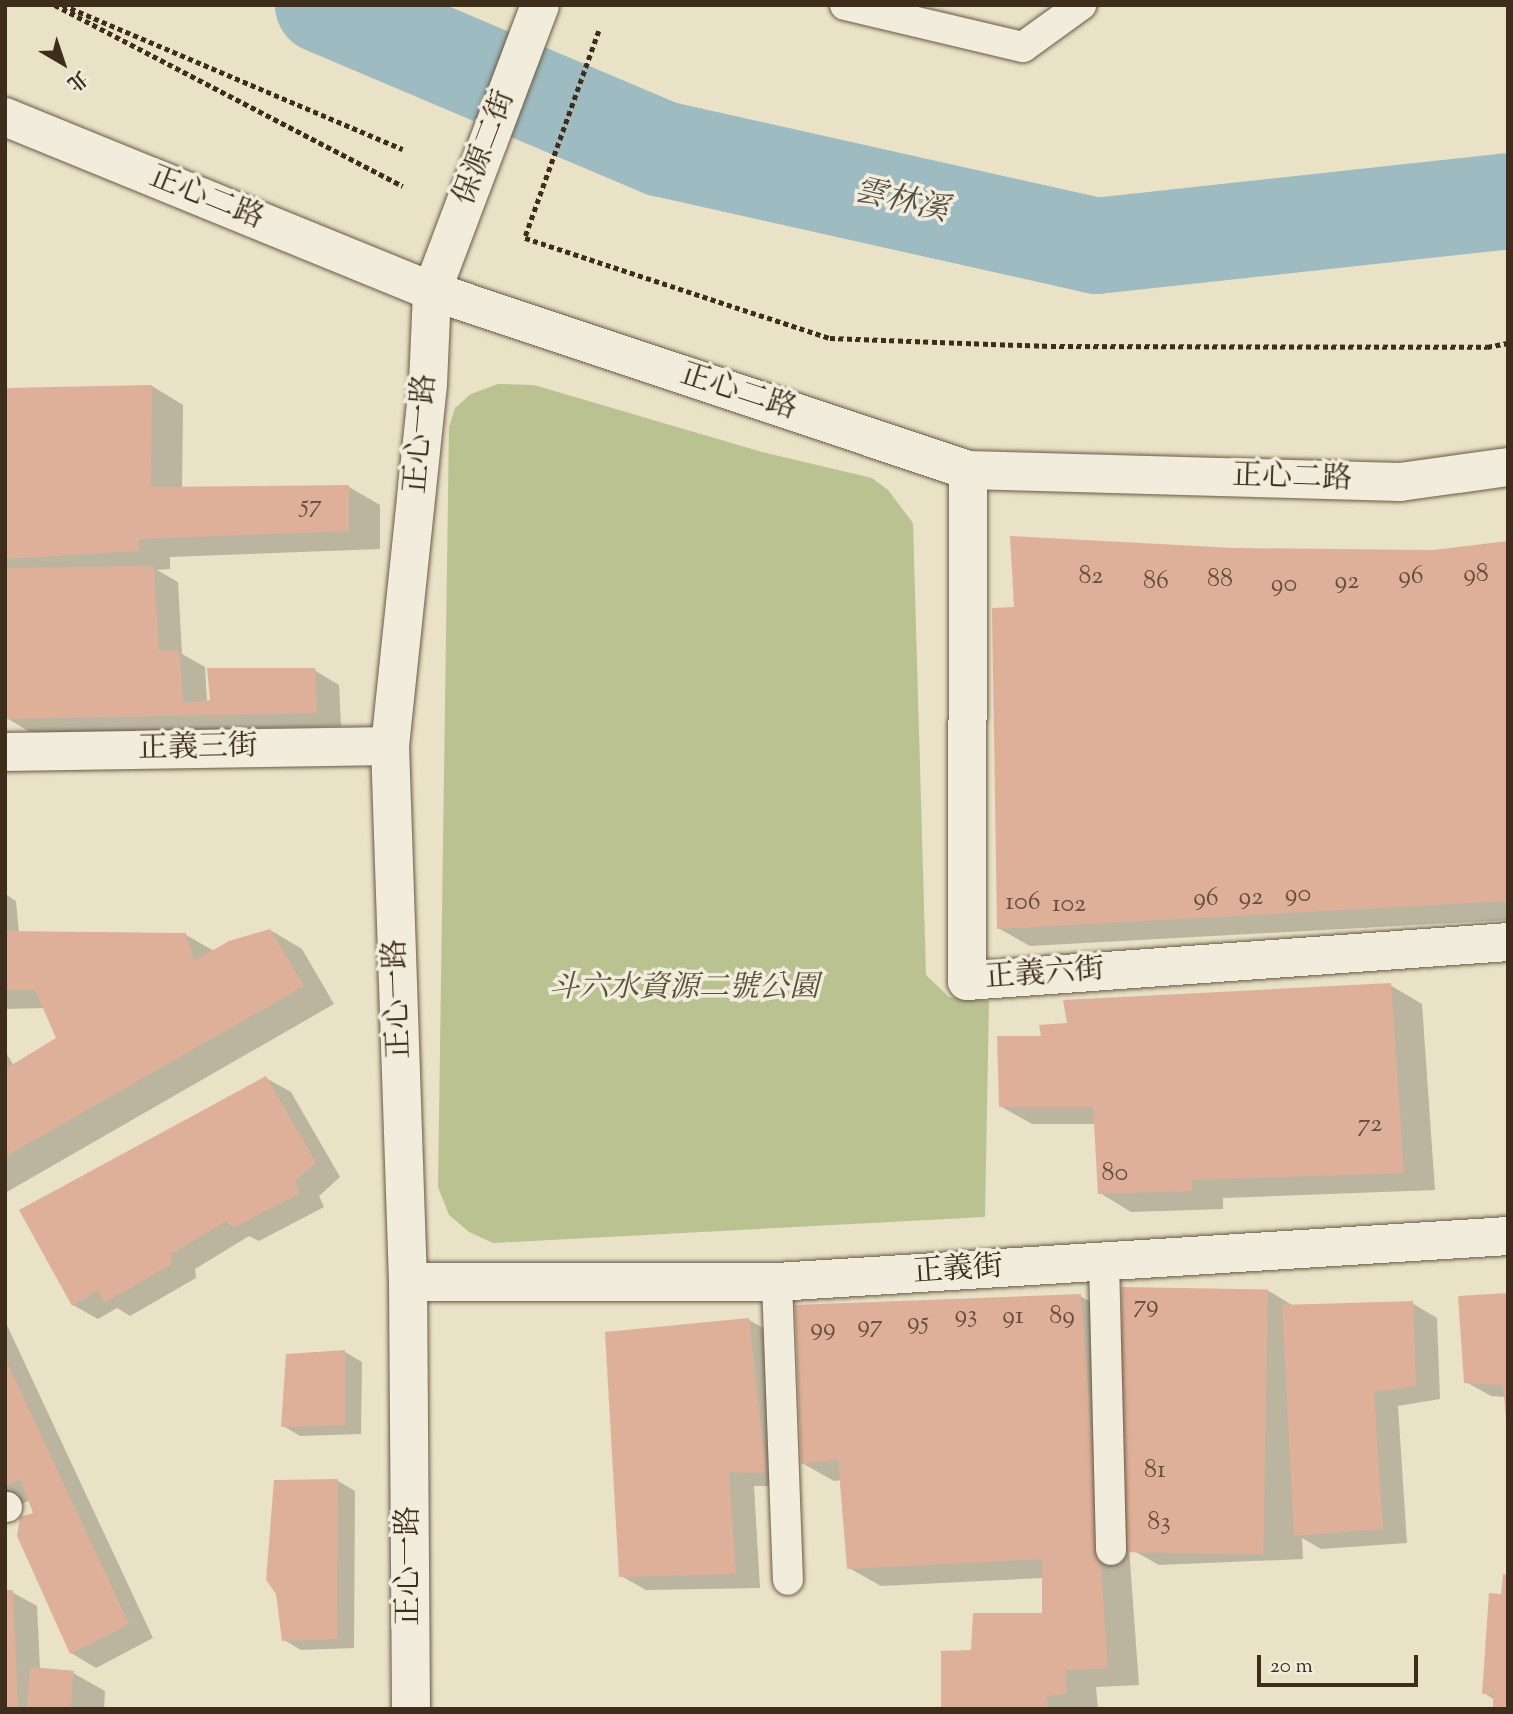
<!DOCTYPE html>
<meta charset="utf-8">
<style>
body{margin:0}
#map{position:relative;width:1513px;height:1714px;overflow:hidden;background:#eae2c7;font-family:"Sorts Mill Goudy","Noto Serif TC",serif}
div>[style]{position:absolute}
.green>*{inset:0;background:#bbc292}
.shadow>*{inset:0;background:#0003}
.river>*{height:96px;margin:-48px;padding:0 48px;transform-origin:48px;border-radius:48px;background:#9dbbc0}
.building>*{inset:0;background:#dfb099;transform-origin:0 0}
.path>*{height:4.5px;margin-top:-2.25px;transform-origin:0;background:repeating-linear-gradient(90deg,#3e2d1a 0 5px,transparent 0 8.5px)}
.roads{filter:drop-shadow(0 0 2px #695a45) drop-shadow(0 0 2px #695a45)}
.lane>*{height:30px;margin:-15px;padding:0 15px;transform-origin:15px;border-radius:15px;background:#f1ecdb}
.street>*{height:38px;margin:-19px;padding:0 19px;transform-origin:19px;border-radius:19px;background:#f1ecdb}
span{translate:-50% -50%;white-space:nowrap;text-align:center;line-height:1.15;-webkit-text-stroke:7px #f1ecdb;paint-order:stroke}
.number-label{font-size:26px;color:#664e3a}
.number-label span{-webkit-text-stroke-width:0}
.street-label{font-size:30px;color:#3e2d1a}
.park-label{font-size:30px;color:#5d5238;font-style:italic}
.water-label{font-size:32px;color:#565044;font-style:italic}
.frame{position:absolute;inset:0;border:7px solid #3e2d1a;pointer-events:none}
.north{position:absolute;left:28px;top:28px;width:70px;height:70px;-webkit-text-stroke:5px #f1ecdb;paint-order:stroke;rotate:141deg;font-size:19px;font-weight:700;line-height:28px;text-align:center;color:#3e2d1a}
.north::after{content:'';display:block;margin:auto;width:24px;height:32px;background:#3e2d1a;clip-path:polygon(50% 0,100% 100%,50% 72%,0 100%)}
.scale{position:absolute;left:1257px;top:1655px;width:161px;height:32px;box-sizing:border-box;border:4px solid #3e2d1a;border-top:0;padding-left:9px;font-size:21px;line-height:24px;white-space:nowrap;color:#3e2d1a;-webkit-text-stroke:5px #f1ecdb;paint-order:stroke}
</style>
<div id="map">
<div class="green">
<div style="clip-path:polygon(498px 384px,534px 385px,762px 452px,872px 478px,888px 490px,913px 523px,926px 975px,949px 997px,989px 1001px,985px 1217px,493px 1243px,469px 1232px,449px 1215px,438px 1187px,449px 427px,455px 408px,471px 394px)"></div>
</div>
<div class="shadow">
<div style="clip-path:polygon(152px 386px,183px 405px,182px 488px,349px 487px,380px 505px,380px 549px,170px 557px,170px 569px,157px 570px,178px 582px,182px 654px,205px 667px,207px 702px,314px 670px,339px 685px,341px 726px,33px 734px,5px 717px,5px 390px)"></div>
<div style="clip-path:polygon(1508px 543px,1508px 920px,1030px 946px,998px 928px,1015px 609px,1234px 550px,1434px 552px)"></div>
<div style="clip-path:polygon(5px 894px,16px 901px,19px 933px,186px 935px,214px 951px,270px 930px,302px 949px,334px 1004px,5px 1193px,5px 1051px,14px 1066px,58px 1039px,45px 1008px,5px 1009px)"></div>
<div style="clip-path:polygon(1390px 985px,1422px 1004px,1435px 1190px,1223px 1198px,1223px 1209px,1131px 1212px,1100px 1193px,1095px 1124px,1032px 1124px,1000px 1106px,1043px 1038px)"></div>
<div style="clip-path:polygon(266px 1078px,291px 1092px,340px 1177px,319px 1196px,324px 1207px,259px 1241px,249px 1236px,195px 1269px,196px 1278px,130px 1316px,117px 1308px,98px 1319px,73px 1305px)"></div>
<div style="clip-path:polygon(1267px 1290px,1292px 1305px,1412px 1303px,1437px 1318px,1440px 1399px,1398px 1406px,1407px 1543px,1321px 1549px,1302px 1538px,1303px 1559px,1159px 1565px,1134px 1551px)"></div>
<div style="clip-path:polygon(1508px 1295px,1508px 1424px,1506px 1397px,1491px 1396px,1466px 1382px)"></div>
<div style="clip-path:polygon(1080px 1296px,1112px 1314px,1139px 1685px,1096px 1687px,1098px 1709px,943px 1709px,973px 1652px,1044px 1614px,1044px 1578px,881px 1586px,849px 1568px,842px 1480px,834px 1481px,802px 1463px)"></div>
<div style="clip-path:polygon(749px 1320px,774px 1334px,791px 1486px,754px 1486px,760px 1588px,646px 1590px,621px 1576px)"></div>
<div style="clip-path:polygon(5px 1321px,153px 1638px,96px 1668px,71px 1653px,30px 1500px,22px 1504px,5px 1495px)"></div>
<div style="clip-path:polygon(345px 1352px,362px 1362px,361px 1434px,300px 1436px,283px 1426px)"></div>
<div style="clip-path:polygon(338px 1481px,355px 1491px,354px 1648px,301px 1650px,284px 1640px)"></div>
<div style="clip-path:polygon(12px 1592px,37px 1606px,40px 1669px,73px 1673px,105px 1691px,104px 1709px,5px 1707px)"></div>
<div style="clip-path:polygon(1503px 1596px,1495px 1700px,1484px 1693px)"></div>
</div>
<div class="river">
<div style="left:323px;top:5px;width:369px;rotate:23deg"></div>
<div style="left:663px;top:149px;width:444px;rotate:12.6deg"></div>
<div style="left:1096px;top:246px;width:414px;rotate:-6.2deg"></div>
</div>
<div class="building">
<div style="clip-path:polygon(152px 385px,151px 487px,349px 485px,349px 531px,139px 539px,139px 551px,5px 559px,5px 388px)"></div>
<div style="clip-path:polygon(1010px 536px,1234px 548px,1433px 550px,1508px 541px,1508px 901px,997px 929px,992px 608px,1014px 607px)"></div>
<div style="clip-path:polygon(154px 566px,159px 650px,180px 651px,183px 703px,210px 700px,207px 668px,315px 668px,317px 713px,5px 719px,5px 568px)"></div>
<div style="clip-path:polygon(270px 929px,304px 986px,5px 1157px,5px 1069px,56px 1038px,35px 990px,5px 990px,5px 931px,186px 933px,194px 961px,229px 941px)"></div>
<div style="clip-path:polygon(1391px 983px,1404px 1173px,1192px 1180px,1192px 1191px,1098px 1194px,1093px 1107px,999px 1107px,997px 1036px,1041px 1036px,1039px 1025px,1067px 1023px,1063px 1000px)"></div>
<div style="clip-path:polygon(266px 1076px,316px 1163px,295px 1181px,300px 1193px,233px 1228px,227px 1221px,171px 1254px,172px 1264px,104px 1303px,98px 1290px,72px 1306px,19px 1210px)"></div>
<div style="left:1122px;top:1287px;width:146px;height:265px;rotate:1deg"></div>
<div style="clip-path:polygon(1508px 1293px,1508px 1420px,1506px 1420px,1503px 1385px,1464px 1383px,1458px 1296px)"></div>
<div style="clip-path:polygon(1081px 1294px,1108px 1668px,1065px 1670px,1067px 1694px,1047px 1696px,1048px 1709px,941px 1709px,941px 1651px,971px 1650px,973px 1613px,1042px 1613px,1042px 1559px,847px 1569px,838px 1459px,801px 1464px,795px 1305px)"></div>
<div style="clip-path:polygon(1413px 1301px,1416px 1386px,1374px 1392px,1383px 1529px,1294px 1536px,1282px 1305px)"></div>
<div style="clip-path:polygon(749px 1318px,766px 1473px,729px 1472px,736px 1574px,619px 1577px,605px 1332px)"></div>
<div style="clip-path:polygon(345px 1350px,345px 1425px,281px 1427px,286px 1354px)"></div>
<div style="clip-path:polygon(5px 1358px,129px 1624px,70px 1654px,17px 1536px,20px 1517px,33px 1513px,20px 1479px,5px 1486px)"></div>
<div style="clip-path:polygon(338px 1479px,337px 1639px,282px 1641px,276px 1594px,266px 1580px,274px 1480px)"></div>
<div style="clip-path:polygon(1503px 1574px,1508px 1575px,1508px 1709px,1493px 1709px,1493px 1693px,1482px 1694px,1489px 1593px,1501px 1594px)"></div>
<div style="clip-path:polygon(5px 1590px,13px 1590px,18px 1709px,5px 1709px)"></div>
<div style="left:30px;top:1667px;width:44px;height:42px;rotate:5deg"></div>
</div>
<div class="path">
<div style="left:55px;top:5px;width:392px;rotate:27.5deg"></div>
<div style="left:63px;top:5px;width:369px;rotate:23deg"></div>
<div style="left:599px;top:31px;width:220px;rotate:109.7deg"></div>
<div style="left:525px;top:238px;width:321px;rotate:18.2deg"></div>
<div style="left:830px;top:338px;width:221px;rotate:2.1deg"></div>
<div style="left:1051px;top:346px;width:436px;rotate:0.1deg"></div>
<div style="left:1487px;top:347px;width:21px;rotate:-11deg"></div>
</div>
<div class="roads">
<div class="lane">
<div style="left:845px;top:5px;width:183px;rotate:13.3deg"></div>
<div style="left:1023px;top:47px;width:72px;rotate:-35.9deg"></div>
<div style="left:1104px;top:1261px;width:289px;rotate:88.6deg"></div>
<div style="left:777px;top:1282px;width:298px;rotate:87.9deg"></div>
<div style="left:5px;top:1507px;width:2px"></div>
</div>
<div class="street">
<div style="left:5px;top:117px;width:461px;rotate:22.2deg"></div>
<div style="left:432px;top:291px;width:565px;rotate:18.47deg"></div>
<div style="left:968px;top:470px;width:432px;rotate:1.6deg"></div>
<div style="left:1400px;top:482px;width:109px;rotate:-7.9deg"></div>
<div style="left:968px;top:470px;width:511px;rotate:90.11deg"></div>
<div style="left:967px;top:981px;width:542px;rotate:-4.12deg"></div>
<div style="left:5px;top:752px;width:385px;rotate:-0.9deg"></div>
<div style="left:408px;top:1282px;width:369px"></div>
<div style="left:777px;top:1282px;width:732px;rotate:-3.6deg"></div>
<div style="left:411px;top:1709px;width:427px;rotate:-90.4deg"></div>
<div style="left:408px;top:1282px;width:536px;rotate:-91.92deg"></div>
<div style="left:390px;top:746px;width:364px;rotate:-84deg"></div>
<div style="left:428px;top:384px;width:93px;rotate:-87.5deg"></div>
<div style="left:432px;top:291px;width:306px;rotate:-69.3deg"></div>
</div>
</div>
<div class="number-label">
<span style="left:311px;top:506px">57</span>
<span style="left:1476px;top:575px">98</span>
<span style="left:1091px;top:577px">82</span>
<span style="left:1411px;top:577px">96</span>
<span style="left:1220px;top:580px">88</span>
<span style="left:1156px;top:582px">86</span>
<span style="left:1347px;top:582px">92</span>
<span style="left:1284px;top:585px">90</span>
<span style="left:1298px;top:895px">90</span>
<span style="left:1251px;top:898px">92</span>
<span style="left:1206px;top:899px">96</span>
<span style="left:1023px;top:903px">106</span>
<span style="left:1069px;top:905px">102</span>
<span style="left:1370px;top:1125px">72</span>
<span style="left:1115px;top:1174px">80</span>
<span style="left:1146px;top:1306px">79</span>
<span style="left:966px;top:1316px">93</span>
<span style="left:1013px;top:1317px">91</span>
<span style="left:1062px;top:1317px">89</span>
<span style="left:918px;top:1323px">95</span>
<span style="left:870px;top:1326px">97</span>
<span style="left:823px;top:1329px">99</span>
<span style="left:1155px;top:1471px">81</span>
<span style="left:1159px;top:1523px">83</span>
</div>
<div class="street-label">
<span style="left:486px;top:148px;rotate:-69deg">保源二街</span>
<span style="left:206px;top:199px;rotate:22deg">正心二路</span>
<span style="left:738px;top:393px;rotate:18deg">正心二路</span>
<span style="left:422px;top:434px;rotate:-85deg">正心一路</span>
<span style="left:1292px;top:479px;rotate:2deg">正心二路</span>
<span style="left:198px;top:749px;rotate:-1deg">正義三街</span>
<span style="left:1045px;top:975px;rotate:-4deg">正義六街</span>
<span style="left:399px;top:999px;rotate:-92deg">正心一路</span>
<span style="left:958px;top:1271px;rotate:-4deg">正義街</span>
<span style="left:410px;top:1566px;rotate:-90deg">正心一路</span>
</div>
<div class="park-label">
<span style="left:684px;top:989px">斗六水資源二號公園</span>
</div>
<div class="water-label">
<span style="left:901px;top:202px;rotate:13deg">雲林溪</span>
</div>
<div class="frame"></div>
<div class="north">北</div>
<div class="scale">20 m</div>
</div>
